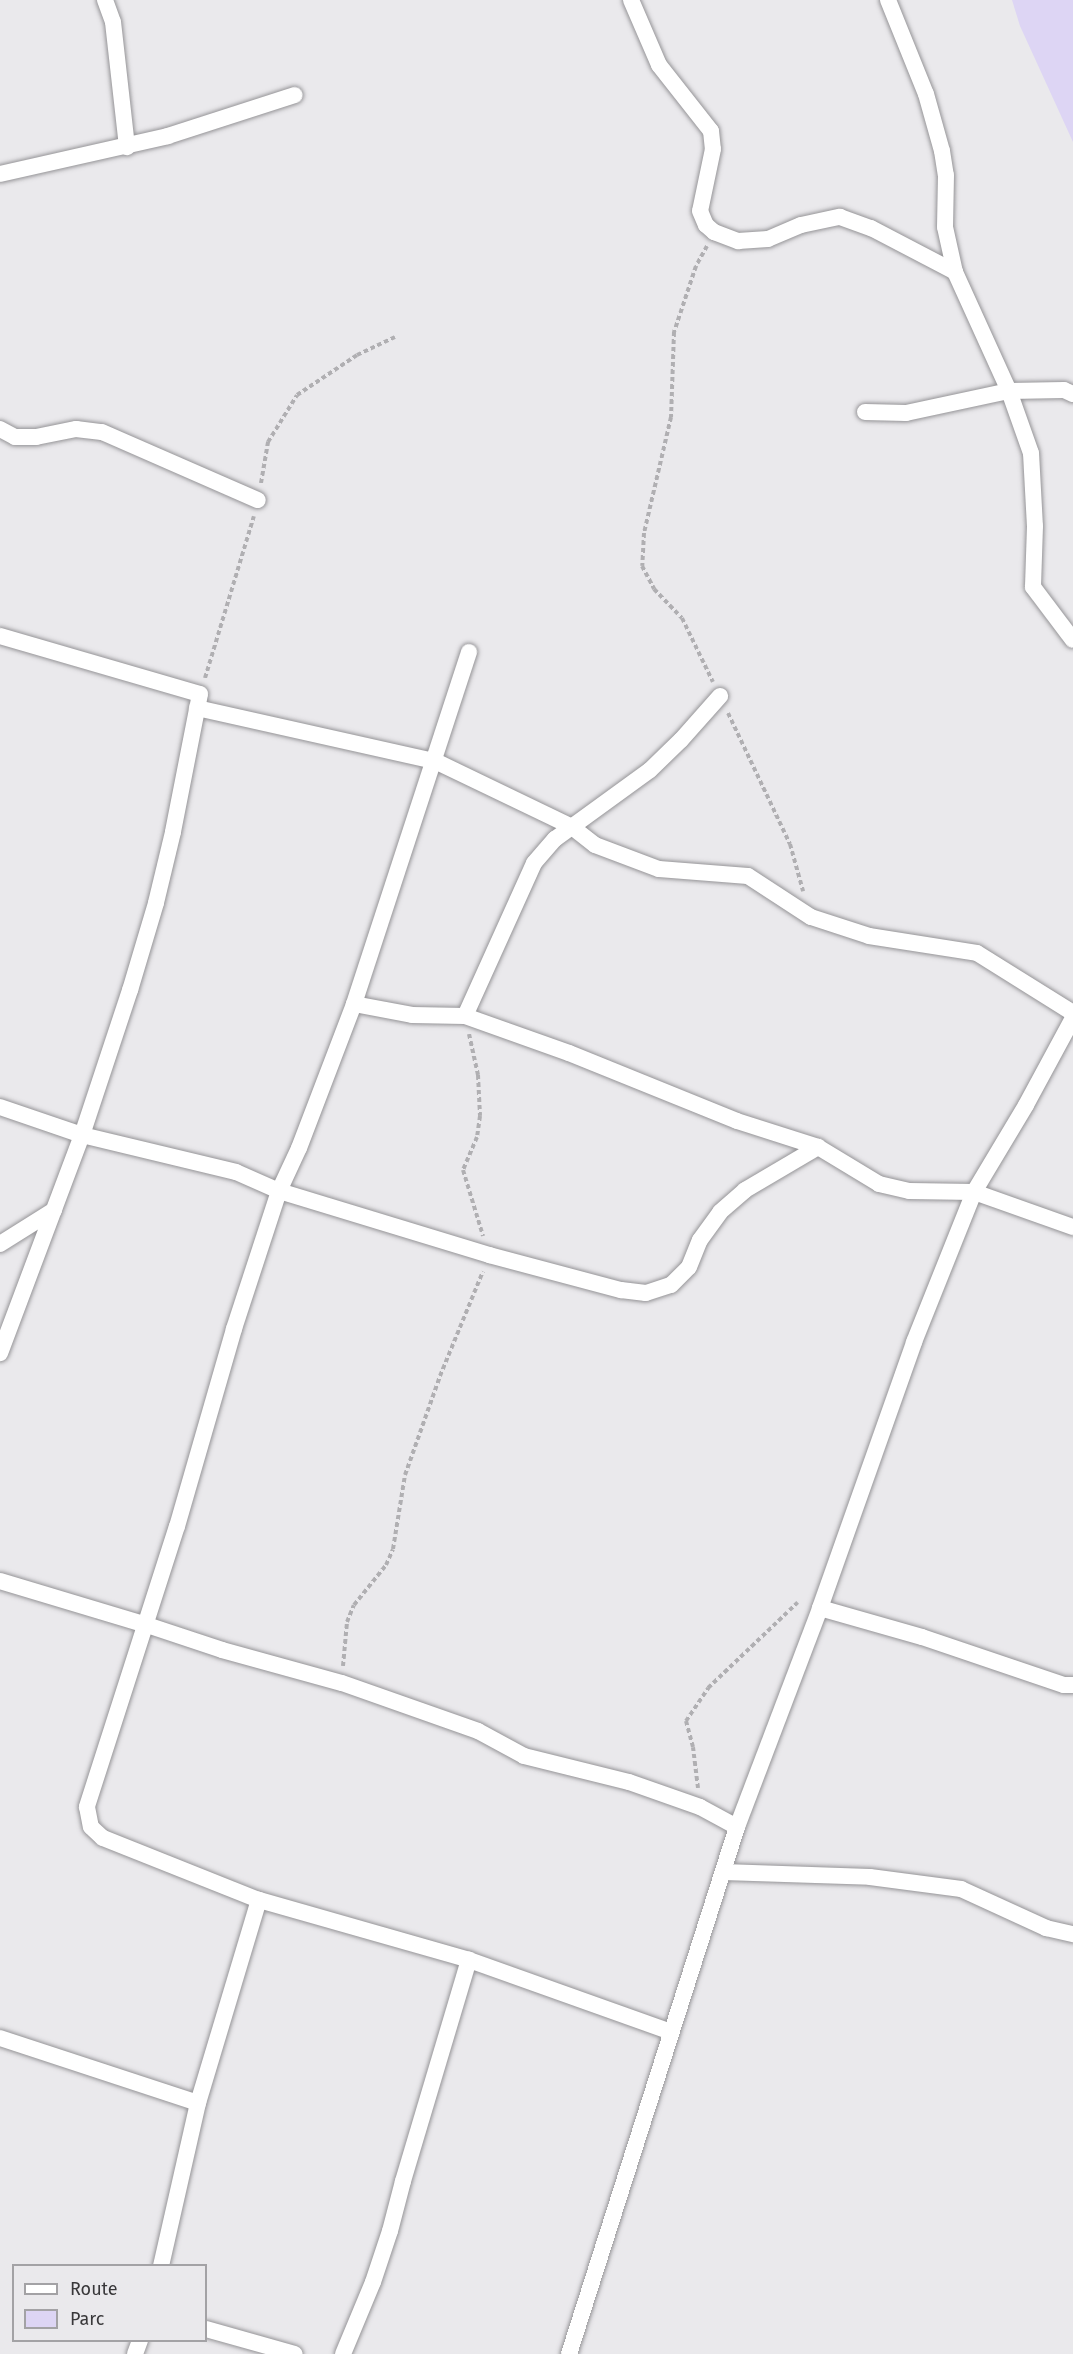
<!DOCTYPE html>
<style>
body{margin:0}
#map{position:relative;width:1073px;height:2354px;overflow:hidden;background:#eae9ec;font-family:"Fira Sans",sans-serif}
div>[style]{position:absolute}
.green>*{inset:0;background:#ddd5f4}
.path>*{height:4px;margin-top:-2px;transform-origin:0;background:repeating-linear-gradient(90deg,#b0afb2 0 4.5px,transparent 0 7.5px)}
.roads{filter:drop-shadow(0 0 2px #959497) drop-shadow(0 0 2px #959497)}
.minor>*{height:16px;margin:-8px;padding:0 8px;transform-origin:8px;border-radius:8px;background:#fff}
span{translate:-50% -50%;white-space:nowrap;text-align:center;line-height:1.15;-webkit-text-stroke:5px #eae9ec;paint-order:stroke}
.legend{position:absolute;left:12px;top:2264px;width:195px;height:78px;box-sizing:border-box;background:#eae9ec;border:2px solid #a3a2a5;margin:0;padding:8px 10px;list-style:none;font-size:18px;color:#39383a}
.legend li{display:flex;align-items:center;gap:12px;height:30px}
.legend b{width:30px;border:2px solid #a3a2a5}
</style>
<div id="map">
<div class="green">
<div style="clip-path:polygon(1012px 0,1073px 0,1073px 142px,1020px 26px)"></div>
</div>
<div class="path">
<div style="left:707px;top:246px;width:23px;rotate:119deg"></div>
<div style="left:696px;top:266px;width:70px;rotate:108.4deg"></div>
<div style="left:674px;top:332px;width:85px;rotate:92deg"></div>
<div style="left:671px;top:417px;width:119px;rotate:103.1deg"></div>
<div style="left:644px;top:533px;width:33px;rotate:93deg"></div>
<div style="left:642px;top:566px;width:26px;rotate:62deg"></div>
<div style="left:654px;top:589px;width:40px;rotate:46deg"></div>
<div style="left:682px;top:618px;width:71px;rotate:64.2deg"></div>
<div style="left:261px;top:483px;width:42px;rotate:-80.3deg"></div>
<div style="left:268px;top:442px;width:55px;rotate:-58.3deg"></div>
<div style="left:297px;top:395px;width:72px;rotate:-33.7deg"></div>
<div style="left:357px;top:355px;width:42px;rotate:-25.3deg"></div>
<div style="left:205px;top:678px;width:169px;rotate:-73.2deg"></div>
<div style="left:728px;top:713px;width:145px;rotate:64.7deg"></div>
<div style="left:790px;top:844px;width:49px;rotate:74.5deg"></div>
<div style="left:469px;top:1034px;width:42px;rotate:77.6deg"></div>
<div style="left:478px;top:1075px;width:41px;rotate:87.2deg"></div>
<div style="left:480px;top:1116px;width:21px;rotate:98deg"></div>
<div style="left:477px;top:1137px;width:36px;rotate:113deg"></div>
<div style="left:463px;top:1170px;width:69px;rotate:73.1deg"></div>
<div style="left:343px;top:1666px;width:44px;rotate:-84.8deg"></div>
<div style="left:347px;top:1622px;width:18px;rotate:-68deg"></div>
<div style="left:354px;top:1605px;width:51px;rotate:-51.3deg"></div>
<div style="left:386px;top:1565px;width:17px;rotate:-66deg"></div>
<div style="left:393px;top:1549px;width:75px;rotate:-80.8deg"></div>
<div style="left:405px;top:1475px;width:105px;rotate:-70.5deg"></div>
<div style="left:440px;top:1376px;width:113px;rotate:-67.7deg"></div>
<div style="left:698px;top:1788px;width:41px;rotate:-97deg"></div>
<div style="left:693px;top:1747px;width:27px;rotate:-105deg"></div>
<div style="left:686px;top:1721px;width:40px;rotate:-56deg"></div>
<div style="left:708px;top:1688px;width:124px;rotate:-43.7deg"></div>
</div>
<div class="roads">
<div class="minor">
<div style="left:105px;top:0;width:23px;rotate:70deg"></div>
<div style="left:113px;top:22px;width:126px;rotate:83.6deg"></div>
<div style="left:631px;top:0;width:71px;rotate:66.7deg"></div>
<div style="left:659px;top:65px;width:84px;rotate:51.8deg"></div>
<div style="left:711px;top:131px;width:18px;rotate:84deg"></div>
<div style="left:713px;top:149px;width:63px;rotate:101.8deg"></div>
<div style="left:700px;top:211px;width:15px;rotate:67deg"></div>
<div style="left:706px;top:225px;width:11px;rotate:41deg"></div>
<div style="left:714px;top:232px;width:26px;rotate:21deg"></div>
<div style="left:738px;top:241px;width:30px;rotate:-4deg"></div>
<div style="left:768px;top:239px;width:36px;rotate:-23deg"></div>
<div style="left:801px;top:225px;width:40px;rotate:-12deg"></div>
<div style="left:840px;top:217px;width:33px;rotate:20deg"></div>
<div style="left:871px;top:228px;width:95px;rotate:27.6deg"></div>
<div style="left:888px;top:0;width:101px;rotate:68deg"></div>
<div style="left:926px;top:94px;width:59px;rotate:74.3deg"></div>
<div style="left:942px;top:151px;width:24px;rotate:81deg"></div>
<div style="left:946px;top:175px;width:52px;rotate:91.1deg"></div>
<div style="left:945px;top:227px;width:46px;rotate:77.5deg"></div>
<div style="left:955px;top:272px;width:131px;rotate:65.6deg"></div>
<div style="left:1009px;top:391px;width:66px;rotate:70.5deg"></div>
<div style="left:1031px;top:453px;width:73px;rotate:86.9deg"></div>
<div style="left:1035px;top:526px;width:61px;rotate:91.9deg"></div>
<div style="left:1033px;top:587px;width:66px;rotate:53deg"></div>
<div style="left:0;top:174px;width:172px;rotate:-12.7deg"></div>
<div style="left:168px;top:136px;width:133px;rotate:-17.9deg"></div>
<div style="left:865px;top:412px;width:41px;rotate:1.4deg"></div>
<div style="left:906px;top:413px;width:105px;rotate:-12.1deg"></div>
<div style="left:1009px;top:391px;width:55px;rotate:-1deg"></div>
<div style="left:1064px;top:390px;width:10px;rotate:24deg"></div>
<div style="left:0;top:429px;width:17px;rotate:28deg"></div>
<div style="left:15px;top:437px;width:21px"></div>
<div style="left:36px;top:437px;width:41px;rotate:-11.3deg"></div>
<div style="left:76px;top:429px;width:26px;rotate:7deg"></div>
<div style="left:102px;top:432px;width:170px;rotate:23.6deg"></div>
<div style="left:0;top:636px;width:208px;rotate:16.2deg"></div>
<div style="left:200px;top:694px;width:141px;rotate:101.1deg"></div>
<div style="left:173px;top:832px;width:73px;rotate:103.5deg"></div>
<div style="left:156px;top:903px;width:91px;rotate:106.6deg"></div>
<div style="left:130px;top:990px;width:153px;rotate:108.3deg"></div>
<div style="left:82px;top:1135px;width:233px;rotate:110.6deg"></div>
<div style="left:469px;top:652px;width:370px;rotate:108.1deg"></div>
<div style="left:354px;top:1004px;width:154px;rotate:110.9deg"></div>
<div style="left:299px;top:1148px;width:47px;rotate:114.9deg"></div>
<div style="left:279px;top:1191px;width:145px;rotate:108.1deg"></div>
<div style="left:234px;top:1329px;width:205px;rotate:106.1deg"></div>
<div style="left:177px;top:1526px;width:295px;rotate:107.8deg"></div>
<div style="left:87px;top:1807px;width:20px;rotate:79deg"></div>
<div style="left:91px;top:1827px;width:16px;rotate:43deg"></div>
<div style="left:103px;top:1838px;width:168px;rotate:21.7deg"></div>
<div style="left:259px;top:1900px;width:218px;rotate:15.9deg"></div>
<div style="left:469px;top:1960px;width:214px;rotate:19.6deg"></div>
<div style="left:197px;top:708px;width:244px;rotate:12.6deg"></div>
<div style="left:435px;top:761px;width:152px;rotate:25.7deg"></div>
<div style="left:572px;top:827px;width:29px;rotate:38deg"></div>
<div style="left:595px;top:845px;width:68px;rotate:20.6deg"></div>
<div style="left:659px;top:869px;width:89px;rotate:4.5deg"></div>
<div style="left:748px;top:876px;width:75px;rotate:33.1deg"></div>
<div style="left:811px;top:917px;width:61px;rotate:18.1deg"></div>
<div style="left:869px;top:936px;width:109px;rotate:8.9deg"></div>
<div style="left:977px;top:953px;width:113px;rotate:32deg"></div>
<div style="left:354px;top:1004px;width:59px;rotate:10.7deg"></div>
<div style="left:412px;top:1015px;width:53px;rotate:1.1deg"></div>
<div style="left:465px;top:1016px;width:110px;rotate:19.6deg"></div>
<div style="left:569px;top:1053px;width:181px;rotate:22deg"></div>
<div style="left:737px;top:1121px;width:85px;rotate:17.8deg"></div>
<div style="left:818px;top:1147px;width:71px;rotate:31.2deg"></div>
<div style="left:879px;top:1184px;width:31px;rotate:13deg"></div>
<div style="left:909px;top:1191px;width:65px;rotate:0.9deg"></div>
<div style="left:974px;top:1192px;width:105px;rotate:19.5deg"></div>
<div style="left:465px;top:1016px;width:168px;rotate:-65.7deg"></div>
<div style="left:534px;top:863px;width:32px;rotate:-49deg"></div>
<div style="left:555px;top:839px;width:117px;rotate:-36deg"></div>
<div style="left:650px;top:770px;width:43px;rotate:-44.1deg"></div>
<div style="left:681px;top:740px;width:59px;rotate:-48.4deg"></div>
<div style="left:0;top:1107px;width:87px;rotate:18.9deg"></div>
<div style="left:82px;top:1135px;width:158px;rotate:13.5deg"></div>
<div style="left:236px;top:1172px;width:47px;rotate:23.8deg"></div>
<div style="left:279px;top:1191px;width:220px;rotate:16.9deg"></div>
<div style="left:489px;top:1255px;width:137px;rotate:14.9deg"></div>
<div style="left:621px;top:1290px;width:25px;rotate:7deg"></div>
<div style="left:646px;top:1293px;width:26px;rotate:-18deg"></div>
<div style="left:671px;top:1285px;width:25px;rotate:-45deg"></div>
<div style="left:689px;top:1267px;width:29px;rotate:-68deg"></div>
<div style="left:700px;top:1240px;width:34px;rotate:-54deg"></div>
<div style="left:720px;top:1212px;width:33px;rotate:-41deg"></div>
<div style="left:745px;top:1190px;width:85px;rotate:-30.5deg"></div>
<div style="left:0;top:1244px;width:64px;rotate:-32.2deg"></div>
<div style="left:0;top:1581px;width:153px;rotate:16.7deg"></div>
<div style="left:147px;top:1625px;width:79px;rotate:18.4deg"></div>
<div style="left:222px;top:1650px;width:124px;rotate:15.4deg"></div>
<div style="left:342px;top:1683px;width:144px;rotate:19.4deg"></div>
<div style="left:478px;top:1731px;width:52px;rotate:28.5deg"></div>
<div style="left:524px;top:1756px;width:108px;rotate:13.9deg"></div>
<div style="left:629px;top:1782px;width:75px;rotate:19.4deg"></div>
<div style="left:700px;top:1807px;width:42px;rotate:28.4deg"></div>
<div style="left:820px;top:1608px;width:106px;rotate:15.9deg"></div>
<div style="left:922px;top:1637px;width:150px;rotate:18.7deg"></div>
<div style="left:1064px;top:1685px;width:9px"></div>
<div style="left:723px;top:1872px;width:147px;rotate:1.9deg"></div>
<div style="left:870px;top:1877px;width:92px;rotate:7.5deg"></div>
<div style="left:961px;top:1889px;width:94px;rotate:24.6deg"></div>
<div style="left:1046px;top:1928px;width:28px;rotate:13deg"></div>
<div style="left:0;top:2038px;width:208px;rotate:18.2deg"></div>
<div style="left:161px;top:2266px;width:167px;rotate:-77.2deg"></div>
<div style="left:198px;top:2103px;width:212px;rotate:-73.3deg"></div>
<div style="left:206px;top:2329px;width:92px;rotate:15.7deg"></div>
<div style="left:135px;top:2354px;width:15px;rotate:-70deg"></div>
<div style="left:343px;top:2354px;width:78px;rotate:-67.4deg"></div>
<div style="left:373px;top:2282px;width:54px;rotate:-71.6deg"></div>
<div style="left:390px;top:2231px;width:52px;rotate:-75.4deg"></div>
<div style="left:403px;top:2181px;width:231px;rotate:-73.4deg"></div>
<div style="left:569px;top:2354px;width:553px;rotate:-72.32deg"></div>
<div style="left:737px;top:1827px;width:234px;rotate:-69.2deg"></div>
<div style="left:820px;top:1608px;width:282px;rotate:-70.5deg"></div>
<div style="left:914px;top:1342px;width:162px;rotate:-68.2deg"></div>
<div style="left:974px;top:1192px;width:101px;rotate:-59.1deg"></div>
<div style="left:1026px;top:1105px;width:99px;rotate:-61.6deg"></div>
</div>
</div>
<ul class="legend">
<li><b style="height:8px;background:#fff"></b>Route</li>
<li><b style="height:16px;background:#ddd5f4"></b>Parc</li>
</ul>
</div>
